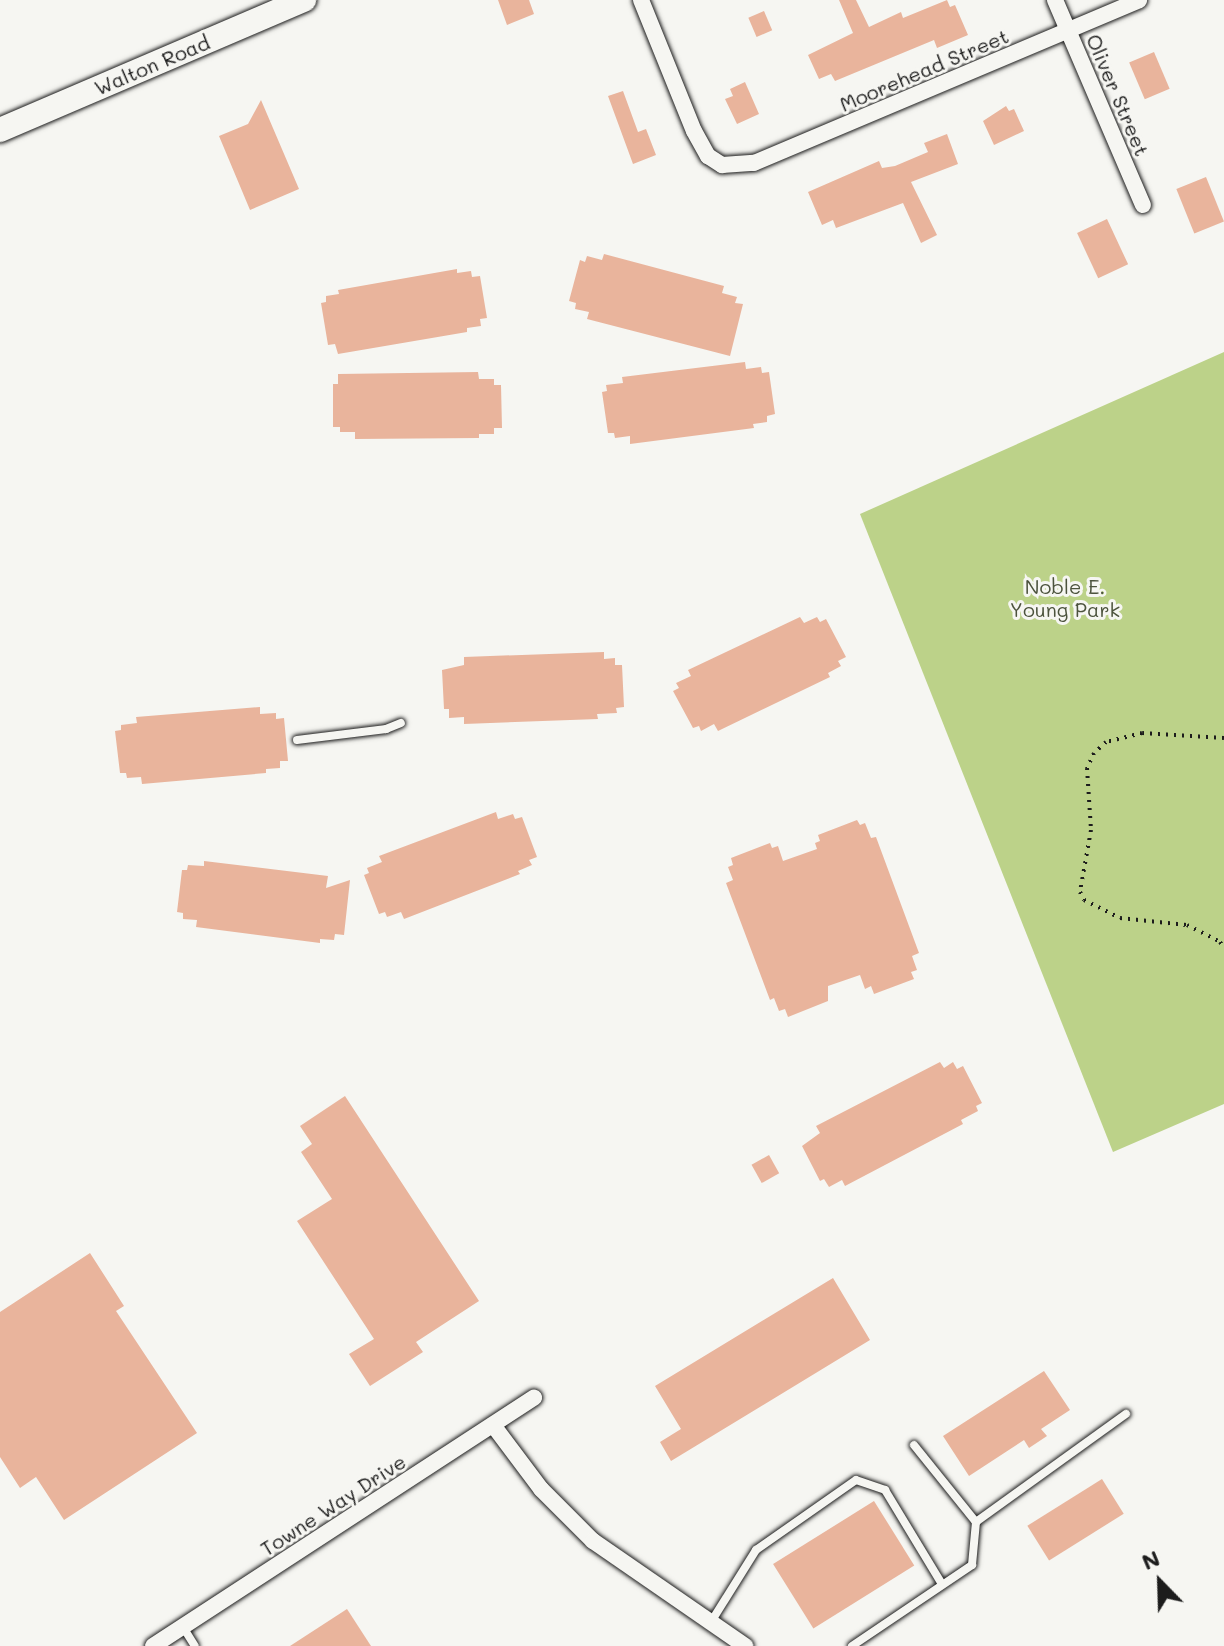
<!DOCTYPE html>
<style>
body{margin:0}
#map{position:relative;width:1224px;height:1646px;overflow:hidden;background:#f6f6f2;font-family:Mali,sans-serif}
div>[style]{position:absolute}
.green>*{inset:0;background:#bcd289}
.building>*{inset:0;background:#e9b49c;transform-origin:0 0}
.path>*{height:4px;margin-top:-2px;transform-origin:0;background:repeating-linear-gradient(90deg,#1c1c1c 0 2px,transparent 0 8px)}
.roads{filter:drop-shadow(0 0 2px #1c1c1c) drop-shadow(0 0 2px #1c1c1c)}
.lane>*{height:8px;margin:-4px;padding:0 4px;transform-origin:4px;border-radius:4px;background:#f6f6f2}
.street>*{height:16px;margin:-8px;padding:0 8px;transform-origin:8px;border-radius:8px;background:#f6f6f2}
.secondary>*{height:24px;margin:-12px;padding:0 12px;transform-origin:12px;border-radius:12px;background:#f6f6f2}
span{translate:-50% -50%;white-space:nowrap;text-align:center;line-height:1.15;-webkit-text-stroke:6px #f6f6f2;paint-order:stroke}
.street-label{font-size:20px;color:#1c1c1c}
.park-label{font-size:20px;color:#4c533d}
.north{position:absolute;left:1120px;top:1542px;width:80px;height:80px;-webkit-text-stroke:6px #f6f6f2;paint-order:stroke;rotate:337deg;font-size:22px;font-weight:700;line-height:32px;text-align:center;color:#1c1c1c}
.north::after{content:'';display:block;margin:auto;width:28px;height:36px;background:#1c1c1c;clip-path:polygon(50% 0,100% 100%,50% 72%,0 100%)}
</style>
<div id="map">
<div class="green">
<div style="clip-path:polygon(1224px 352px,1224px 1104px,1113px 1152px,860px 514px)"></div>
</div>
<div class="building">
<div style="clip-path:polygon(498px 0,529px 0,534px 14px,507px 25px)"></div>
<div style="clip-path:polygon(839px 0,856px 0,869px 27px,901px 12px,903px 18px,947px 0,950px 7px,955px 5px,968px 35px,937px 48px,934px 40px,835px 81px,831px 74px,819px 79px,808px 55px,853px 33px)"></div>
<div style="left:764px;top:11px;width:21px;height:17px;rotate:67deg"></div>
<div style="left:1154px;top:52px;width:40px;height:27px;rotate:67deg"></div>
<div style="clip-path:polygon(745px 82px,759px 114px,737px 124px,725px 99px,733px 96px,730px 89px)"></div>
<div style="clip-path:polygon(623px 91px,638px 132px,646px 129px,656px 155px,633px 164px,608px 96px)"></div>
<div style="clip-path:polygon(261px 100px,299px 189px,250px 210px,219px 136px,248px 124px)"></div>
<div style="clip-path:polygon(1006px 106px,1009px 111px,1014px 109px,1024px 131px,994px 145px,983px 121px)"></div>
<div style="clip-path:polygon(947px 134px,958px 164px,911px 182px,937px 235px,921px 243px,903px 203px,836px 228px,833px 220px,822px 225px,808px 192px,879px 161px,882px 168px,895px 166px,928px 152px,924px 143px)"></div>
<div style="left:1206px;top:177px;width:48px;height:32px;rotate:68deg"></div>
<div style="left:1107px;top:219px;width:50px;height:33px;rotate:65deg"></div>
<div style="clip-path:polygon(604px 254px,724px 286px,722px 293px,737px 297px,735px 303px,743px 304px,730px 356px,587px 319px,589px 312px,575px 309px,576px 303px,569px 301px,580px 260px,585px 262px,587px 256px,602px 260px)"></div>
<div style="clip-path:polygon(457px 269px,457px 273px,471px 271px,472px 277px,480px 276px,487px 318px,480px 319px,481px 326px,467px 328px,467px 332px,338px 354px,335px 344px,328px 345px,321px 303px,326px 302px,326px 296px,339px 294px,338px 290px)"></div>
<div style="clip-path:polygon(745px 362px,746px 369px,761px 367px,762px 373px,769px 372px,775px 414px,767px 416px,767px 422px,753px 424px,754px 428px,630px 444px,630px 436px,615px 438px,614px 433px,608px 433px,602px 392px,607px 391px,606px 385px,623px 383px,622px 377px)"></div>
<div style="clip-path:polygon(478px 372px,479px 379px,494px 379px,494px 385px,501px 385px,502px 428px,494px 428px,494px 434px,479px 434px,479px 438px,355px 439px,355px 432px,340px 432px,340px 427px,333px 427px,333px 384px,338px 384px,338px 374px)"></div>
<div style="clip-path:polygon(800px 617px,804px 623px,817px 617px,820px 622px,826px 619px,846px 657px,838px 661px,841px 666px,828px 673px,830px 677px,718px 731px,714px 724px,701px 731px,699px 726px,693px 728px,673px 691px,679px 688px,676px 683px,691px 676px,688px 670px)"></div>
<div style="clip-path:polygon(604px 652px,604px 659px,615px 658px,615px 665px,622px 665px,624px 707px,616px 708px,617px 713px,597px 714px,598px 719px,464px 724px,464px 717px,449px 718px,449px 709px,444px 709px,442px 670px,464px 665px,464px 657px)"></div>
<div style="clip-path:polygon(260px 707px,260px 714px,276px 713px,276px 719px,284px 718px,288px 761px,280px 761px,280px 768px,266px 769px,266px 773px,142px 784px,141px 777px,127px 778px,126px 773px,120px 773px,115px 731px,121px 730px,121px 725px,137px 723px,136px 717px)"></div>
<div style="clip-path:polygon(496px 812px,498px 819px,513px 814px,515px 819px,522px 817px,537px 857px,529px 860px,532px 865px,518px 871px,520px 874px,404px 919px,401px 912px,387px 917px,385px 912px,379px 914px,364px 875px,369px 873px,367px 868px,382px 862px,379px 856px)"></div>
<div style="clip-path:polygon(857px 820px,860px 825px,865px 823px,871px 838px,876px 837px,919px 953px,912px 956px,917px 970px,911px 972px,914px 979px,874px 994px,871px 986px,865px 989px,860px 975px,828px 986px,828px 1001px,788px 1017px,785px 1009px,779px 1011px,774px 998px,770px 1000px,726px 883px,733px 880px,728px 867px,733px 865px,731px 858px,770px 843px,772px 848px,778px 846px,783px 861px,817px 849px,815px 843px,820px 841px,818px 835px)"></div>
<div style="clip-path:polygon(204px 861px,328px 876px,326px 888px,350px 880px,344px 935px,335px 934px,334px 940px,320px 939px,320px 943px,196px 927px,197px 920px,183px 919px,183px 913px,177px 912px,182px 870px,187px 870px,188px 865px,204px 866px)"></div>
<div style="clip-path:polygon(940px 1062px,944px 1068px,953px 1062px,957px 1069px,963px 1066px,982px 1103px,976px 1106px,978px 1111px,961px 1120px,963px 1124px,845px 1186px,842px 1180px,829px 1187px,824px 1179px,820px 1181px,802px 1146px,820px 1133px,816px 1126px)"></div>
<div style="clip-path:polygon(345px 1096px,479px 1301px,416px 1342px,423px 1352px,370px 1386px,349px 1354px,374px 1339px,297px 1221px,332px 1199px,301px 1152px,312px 1144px,300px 1126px)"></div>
<div style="left:769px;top:1155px;width:21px;height:20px;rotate:61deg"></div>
<div style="clip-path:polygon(90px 1253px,124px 1306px,116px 1311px,197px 1433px,64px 1520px,36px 1477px,20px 1488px,0 1457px,0 1312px)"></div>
<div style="clip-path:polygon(833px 1278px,870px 1340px,671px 1461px,660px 1442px,681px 1429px,655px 1386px)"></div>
<div style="clip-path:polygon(1044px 1371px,1070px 1410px,1041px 1429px,1047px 1436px,1029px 1448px,1024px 1440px,969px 1476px,943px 1436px)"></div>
<div style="left:1102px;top:1479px;width:41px;height:88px;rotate:58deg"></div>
<div style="left:874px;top:1501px;width:76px;height:119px;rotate:58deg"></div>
<div style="clip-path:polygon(347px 1609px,371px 1646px,290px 1646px)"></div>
</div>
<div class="path">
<div style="left:1224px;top:738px;width:82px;rotate:-176.5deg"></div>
<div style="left:1142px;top:733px;width:37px;rotate:166deg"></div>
<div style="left:1106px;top:742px;width:16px;rotate:137deg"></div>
<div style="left:1094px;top:753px;width:17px;rotate:115deg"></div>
<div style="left:1087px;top:768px;width:62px;rotate:86.3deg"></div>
<div style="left:1091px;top:830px;width:63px;rotate:100.1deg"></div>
<div style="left:1080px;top:892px;width:9px;rotate:63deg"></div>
<div style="left:1084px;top:900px;width:40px;rotate:26.6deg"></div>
<div style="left:1120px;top:918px;width:67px;rotate:6deg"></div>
<div style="left:1187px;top:925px;width:37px;rotate:27deg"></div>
<div style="left:1220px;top:942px;width:7px;rotate:56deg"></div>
</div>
<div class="roads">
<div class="lane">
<div style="left:297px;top:740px;width:90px;rotate:-7deg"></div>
<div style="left:386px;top:729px;width:16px;rotate:-22deg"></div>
<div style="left:914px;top:1445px;width:99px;rotate:51.2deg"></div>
<div style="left:711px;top:1622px;width:85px;rotate:-58deg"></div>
<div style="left:756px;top:1550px;width:122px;rotate:-35deg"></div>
<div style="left:856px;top:1480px;width:31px;rotate:19deg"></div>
<div style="left:885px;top:1490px;width:110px;rotate:58.8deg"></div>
<div style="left:183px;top:1627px;width:22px;rotate:58deg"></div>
<div style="left:852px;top:1646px;width:145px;rotate:-34deg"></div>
<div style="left:972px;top:1565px;width:43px;rotate:-84.7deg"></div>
<div style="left:976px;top:1522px;width:185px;rotate:-35.8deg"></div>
</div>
<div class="street">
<div style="left:641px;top:0;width:141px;rotate:68deg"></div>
<div style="left:694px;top:131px;width:29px;rotate:61deg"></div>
<div style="left:708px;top:156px;width:17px;rotate:33deg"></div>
<div style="left:722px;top:165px;width:32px;rotate:-4deg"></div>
<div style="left:754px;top:163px;width:418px;rotate:-22.9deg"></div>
<div style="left:1055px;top:0;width:223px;rotate:66.8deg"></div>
<div style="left:493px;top:1425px;width:80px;rotate:53.1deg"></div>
<div style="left:541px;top:1489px;width:74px;rotate:45deg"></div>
<div style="left:593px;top:1541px;width:185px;rotate:34.6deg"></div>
<div style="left:153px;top:1646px;width:455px;rotate:-33.1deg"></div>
</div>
<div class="secondary">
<div style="left:0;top:130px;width:331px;rotate:-23.2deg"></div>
</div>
</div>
<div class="street-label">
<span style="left:152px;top:65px;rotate:-23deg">Walton Road</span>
<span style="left:924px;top:70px;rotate:-23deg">Moorehead Street</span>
<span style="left:1118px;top:95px;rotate:67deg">Oliver Street</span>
<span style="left:333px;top:1505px;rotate:-33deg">Towne Way Drive</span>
</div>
<div class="park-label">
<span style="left:1065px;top:598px">Noble E.<br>Young Park</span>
</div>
<div class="north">N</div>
</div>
